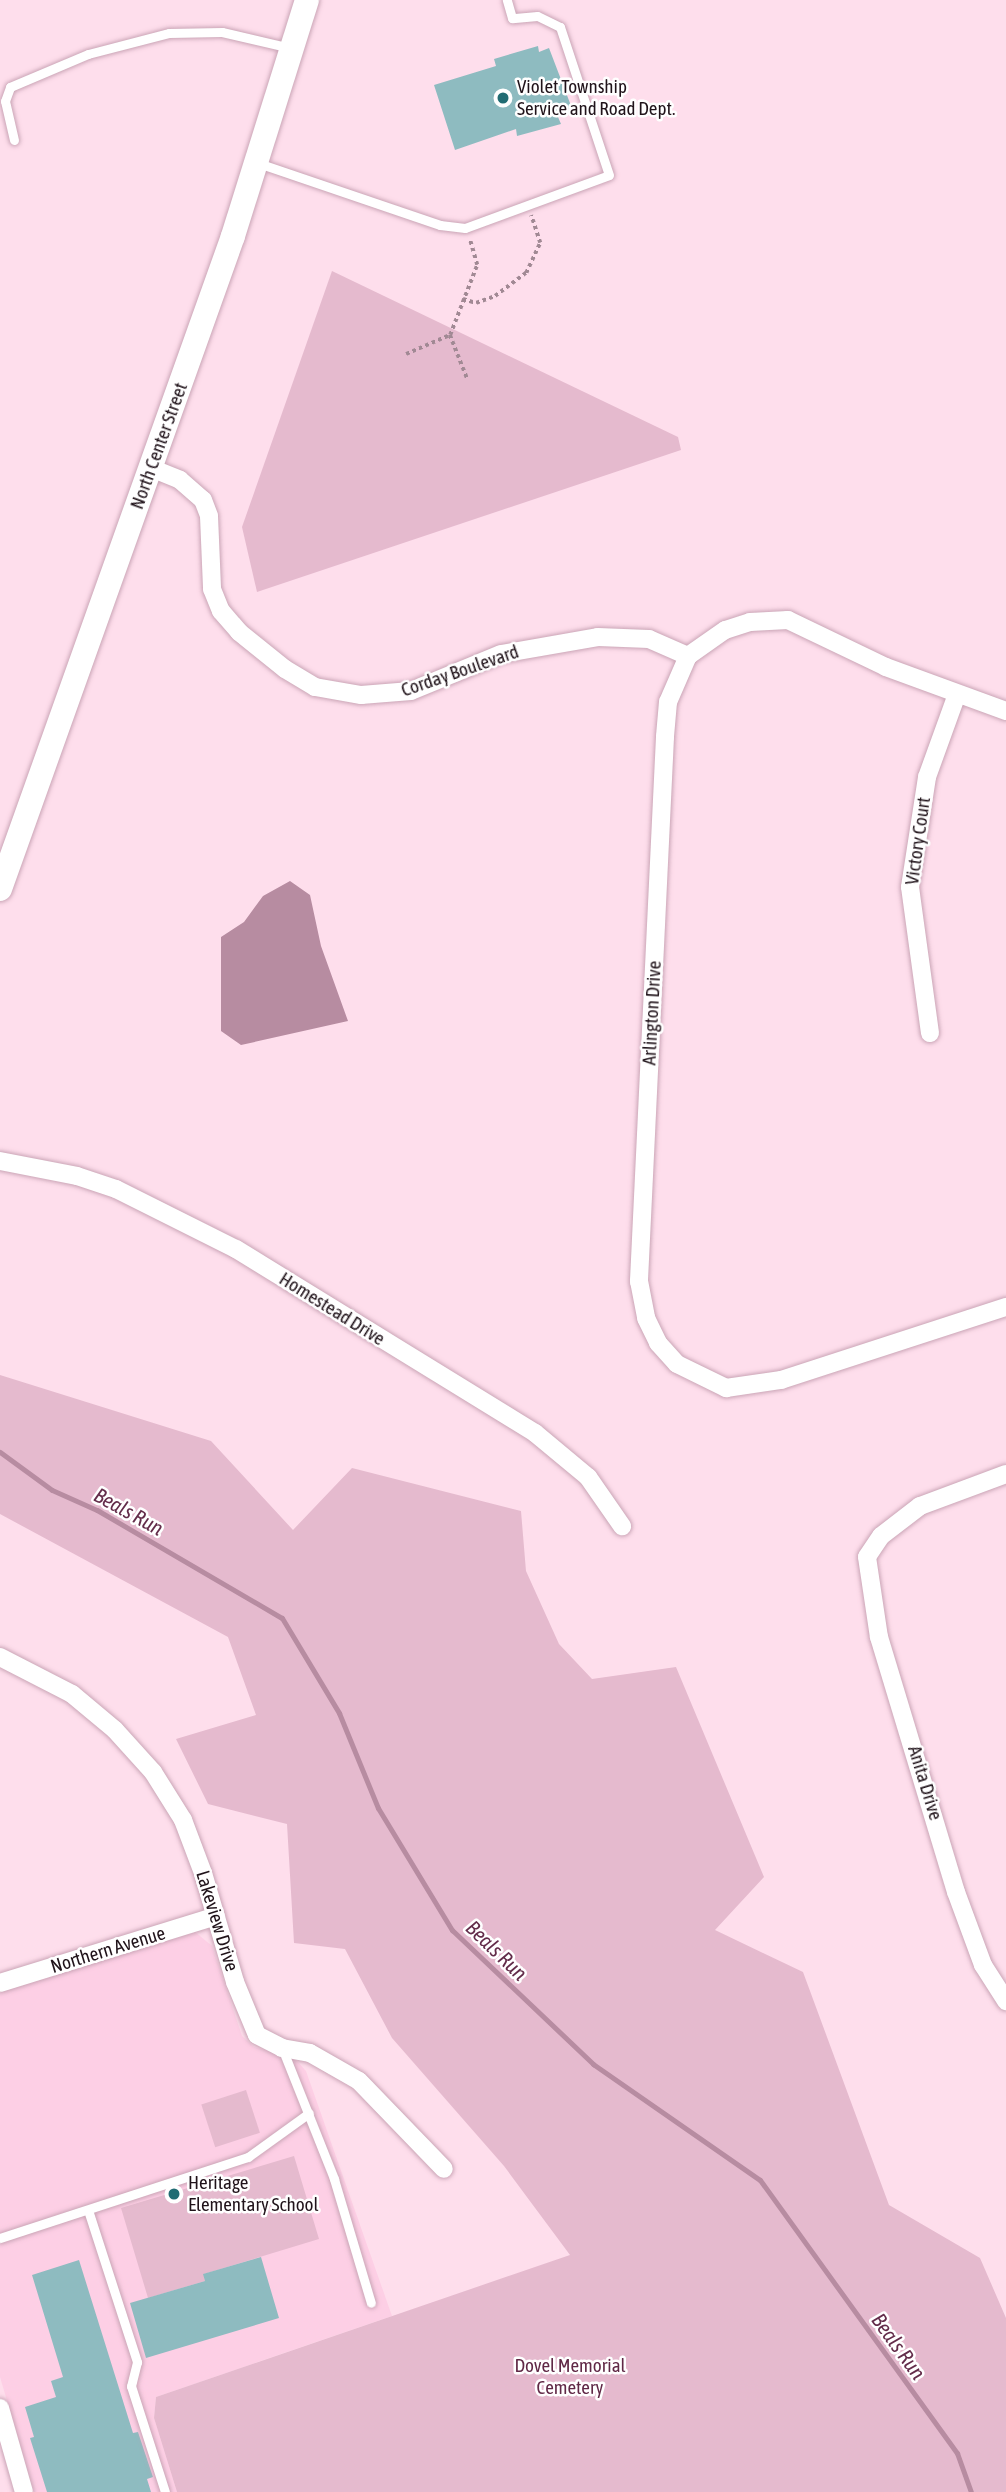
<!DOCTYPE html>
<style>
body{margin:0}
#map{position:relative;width:1006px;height:2492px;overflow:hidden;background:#fedeec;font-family:"Asap Condensed",sans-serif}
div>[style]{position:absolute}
.built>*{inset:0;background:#fdcfe5}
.green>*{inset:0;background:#e5bace;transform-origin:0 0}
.water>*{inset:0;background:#b78ca1}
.stream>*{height:5px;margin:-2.5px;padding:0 2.5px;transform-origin:2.5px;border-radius:2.5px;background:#b78ca1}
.building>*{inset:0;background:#8ebbc0}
.path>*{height:3.5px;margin-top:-1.75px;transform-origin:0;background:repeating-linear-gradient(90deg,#a18994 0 3.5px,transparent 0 7px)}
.roads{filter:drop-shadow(0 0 2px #caa5b6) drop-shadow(0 0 2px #caa5b6)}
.service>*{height:9px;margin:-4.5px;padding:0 4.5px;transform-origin:4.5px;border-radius:4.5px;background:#fff}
.minor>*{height:18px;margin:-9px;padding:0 9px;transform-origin:9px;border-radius:9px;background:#fff}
.secondary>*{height:24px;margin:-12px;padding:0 12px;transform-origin:12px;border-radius:12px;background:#fff}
.dots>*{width:19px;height:19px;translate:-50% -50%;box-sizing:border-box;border:4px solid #fff;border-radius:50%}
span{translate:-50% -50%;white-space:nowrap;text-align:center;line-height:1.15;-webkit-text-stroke:5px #fff;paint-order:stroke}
.poi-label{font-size:19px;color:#20131a}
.left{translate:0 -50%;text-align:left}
.street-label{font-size:19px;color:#20131a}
.park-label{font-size:19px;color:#602846}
.water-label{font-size:21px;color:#632c4a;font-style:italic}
</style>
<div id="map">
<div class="built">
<div style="clip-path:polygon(194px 1931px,212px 1946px,242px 2036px,254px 2047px,294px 2058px,306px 2071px,392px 2316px,156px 2397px,154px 2418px,177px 2492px,34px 2492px,0 2377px,0 1990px)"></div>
</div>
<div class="green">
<div style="clip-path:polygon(332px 271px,678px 437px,681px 450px,257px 592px,242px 527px)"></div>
<div style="clip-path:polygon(0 1375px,211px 1441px,293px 1530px,352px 1468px,521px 1511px,526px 1571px,559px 1644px,592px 1679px,676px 1667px,764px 1877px,715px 1930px,803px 1972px,889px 2205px,980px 2258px,1006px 2318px,1006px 2492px,177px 2492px,154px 2418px,156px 2397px,570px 2255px,504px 2166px,392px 2038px,345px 1949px,294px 1943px,287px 1824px,208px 1804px,176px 1739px,256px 1715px,228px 1637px,0 1514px)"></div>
<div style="left:246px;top:2090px;width:45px;height:47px;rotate:72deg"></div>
<div style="clip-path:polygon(294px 2156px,319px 2239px,204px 2274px,205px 2281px,148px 2298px,121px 2208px)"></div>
</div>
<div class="water">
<div style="clip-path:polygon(290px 881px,310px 895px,321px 946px,348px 1021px,241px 1045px,221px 1031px,221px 937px,244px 922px,263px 896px)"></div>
</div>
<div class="stream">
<div style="left:0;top:1452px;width:64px;rotate:36.2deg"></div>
<div style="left:52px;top:1490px;width:49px;rotate:24deg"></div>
<div style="left:97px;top:1510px;width:214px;rotate:30.3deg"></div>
<div style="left:282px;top:1618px;width:111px;rotate:59deg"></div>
<div style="left:339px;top:1713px;width:103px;rotate:67.7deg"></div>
<div style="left:378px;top:1808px;width:143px;rotate:58.8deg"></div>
<div style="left:452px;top:1930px;width:195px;rotate:43.5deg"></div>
<div style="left:593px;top:2064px;width:203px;rotate:34.8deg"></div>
<div style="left:760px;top:2180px;width:337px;rotate:54.2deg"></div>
<div style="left:957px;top:2453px;width:41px;rotate:70.3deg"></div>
</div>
<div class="building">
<div style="clip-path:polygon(538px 46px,539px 52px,549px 48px,573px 111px,558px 117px,561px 124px,517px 136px,516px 129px,455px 150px,434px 85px,496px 66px,494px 59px)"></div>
<div style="clip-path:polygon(261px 2257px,279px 2318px,146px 2358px,130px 2303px,205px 2281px,203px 2274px)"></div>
<div style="clip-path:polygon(79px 2260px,133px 2433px,138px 2432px,153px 2477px,147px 2479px,151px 2492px,47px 2492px,30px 2438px,34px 2437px,25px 2407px,56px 2397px,51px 2381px,63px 2377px,32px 2275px)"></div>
</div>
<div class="path">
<div style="left:463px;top:299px;width:14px;rotate:17deg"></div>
<div style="left:476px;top:303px;width:20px;rotate:-20deg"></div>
<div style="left:495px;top:296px;width:39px;rotate:-37deg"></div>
<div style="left:526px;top:273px;width:33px;rotate:-65deg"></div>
<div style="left:540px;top:243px;width:29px;rotate:-108deg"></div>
<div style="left:450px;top:335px;width:46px;rotate:68.4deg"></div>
<div style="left:406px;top:354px;width:48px;rotate:-23.4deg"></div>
<div style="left:450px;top:335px;width:75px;rotate:-68.9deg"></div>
<div style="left:477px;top:265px;width:26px;rotate:-106deg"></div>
</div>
<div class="roads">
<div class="service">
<div style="left:14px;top:140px;width:40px;rotate:-103deg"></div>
<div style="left:5px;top:101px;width:15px;rotate:-70deg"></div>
<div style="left:10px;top:87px;width:85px;rotate:-22.9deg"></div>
<div style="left:88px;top:54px;width:84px;rotate:-14.5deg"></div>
<div style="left:169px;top:33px;width:53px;rotate:-1.1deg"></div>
<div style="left:222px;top:32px;width:71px;rotate:13.1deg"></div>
<div style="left:258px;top:163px;width:192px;rotate:18.8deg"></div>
<div style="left:440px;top:225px;width:25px;rotate:7deg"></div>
<div style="left:465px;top:228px;width:153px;rotate:-20.2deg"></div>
<div style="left:609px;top:175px;width:156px;rotate:-108.3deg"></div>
<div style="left:560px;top:27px;width:25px;rotate:-154deg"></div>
<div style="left:537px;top:16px;width:25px;rotate:175deg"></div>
<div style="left:512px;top:18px;width:19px;rotate:-106deg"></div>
<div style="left:282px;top:2048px;width:141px;rotate:68.3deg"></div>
<div style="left:334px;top:2179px;width:129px;rotate:73.4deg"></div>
<div style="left:88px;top:2210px;width:160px;rotate:72.1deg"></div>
<div style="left:137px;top:2362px;width:25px;rotate:104deg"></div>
<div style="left:131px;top:2386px;width:111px;rotate:72.2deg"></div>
<div style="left:0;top:2238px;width:261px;rotate:-18.1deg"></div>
<div style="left:248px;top:2157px;width:75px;rotate:-35.8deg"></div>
</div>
<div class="minor">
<div style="left:151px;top:468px;width:31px;rotate:22deg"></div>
<div style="left:180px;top:480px;width:30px;rotate:41deg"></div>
<div style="left:203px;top:500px;width:17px;rotate:69deg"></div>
<div style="left:209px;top:516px;width:73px;rotate:87.6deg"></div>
<div style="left:212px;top:589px;width:24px;rotate:68deg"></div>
<div style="left:221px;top:611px;width:28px;rotate:49deg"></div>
<div style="left:239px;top:632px;width:59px;rotate:38.8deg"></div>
<div style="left:285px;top:669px;width:35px;rotate:31deg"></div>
<div style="left:315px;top:687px;width:47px;rotate:9.9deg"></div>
<div style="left:361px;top:695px;width:50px;rotate:-4.6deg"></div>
<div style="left:411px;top:691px;width:97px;rotate:-22.3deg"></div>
<div style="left:501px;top:654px;width:98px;rotate:-9.9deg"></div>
<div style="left:598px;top:637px;width:51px;rotate:2.2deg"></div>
<div style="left:649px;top:639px;width:43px;rotate:23.6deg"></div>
<div style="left:1006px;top:711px;width:128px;rotate:-159.9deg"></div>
<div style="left:886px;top:667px;width:109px;rotate:-154.4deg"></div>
<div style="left:788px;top:620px;width:38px;rotate:177deg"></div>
<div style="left:750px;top:622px;width:26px;rotate:162deg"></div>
<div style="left:725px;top:630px;width:45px;rotate:144.9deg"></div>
<div style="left:688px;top:656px;width:50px;rotate:113.5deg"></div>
<div style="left:668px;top:702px;width:35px;rotate:95deg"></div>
<div style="left:665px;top:737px;width:545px;rotate:92.74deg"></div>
<div style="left:639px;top:1281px;width:38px;rotate:79deg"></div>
<div style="left:646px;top:1318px;width:28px;rotate:64deg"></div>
<div style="left:658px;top:1343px;width:28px;rotate:48deg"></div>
<div style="left:677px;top:1364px;width:55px;rotate:26.1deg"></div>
<div style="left:726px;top:1388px;width:56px;rotate:-8.3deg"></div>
<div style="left:781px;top:1380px;width:237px;rotate:-18deg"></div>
<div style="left:930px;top:1033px;width:147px;rotate:-97.8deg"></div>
<div style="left:910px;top:887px;width:111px;rotate:-81.2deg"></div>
<div style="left:927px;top:777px;width:88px;rotate:-70.1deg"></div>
<div style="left:0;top:1161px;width:78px;rotate:11deg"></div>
<div style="left:77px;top:1176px;width:41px;rotate:18.4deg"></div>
<div style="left:116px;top:1189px;width:134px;rotate:26.6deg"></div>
<div style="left:236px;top:1249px;width:351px;rotate:31.6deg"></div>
<div style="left:535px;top:1433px;width:69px;rotate:39.7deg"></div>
<div style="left:588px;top:1477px;width:60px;rotate:55.2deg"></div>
<div style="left:1006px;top:1474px;width:92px;rotate:159.6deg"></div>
<div style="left:920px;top:1506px;width:49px;rotate:142.4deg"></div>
<div style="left:881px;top:1536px;width:25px;rotate:124deg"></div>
<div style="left:867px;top:1557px;width:81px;rotate:81.5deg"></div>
<div style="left:879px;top:1637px;width:266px;rotate:73.2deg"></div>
<div style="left:956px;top:1892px;width:78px;rotate:69.7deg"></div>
<div style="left:983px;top:1965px;width:43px;rotate:57.4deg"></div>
<div style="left:0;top:1657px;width:81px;rotate:27.2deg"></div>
<div style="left:72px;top:1694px;width:56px;rotate:39.9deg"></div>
<div style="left:115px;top:1730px;width:57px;rotate:47.9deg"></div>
<div style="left:153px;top:1772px;width:57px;rotate:58deg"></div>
<div style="left:183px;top:1820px;width:57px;rotate:69.3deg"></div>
<div style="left:203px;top:1873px;width:114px;rotate:73.6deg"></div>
<div style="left:235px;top:1982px;width:57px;rotate:67.5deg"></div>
<div style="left:257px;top:2035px;width:28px;rotate:27deg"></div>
<div style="left:282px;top:2048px;width:28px;rotate:10deg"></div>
<div style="left:310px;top:2053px;width:56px;rotate:29.7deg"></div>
<div style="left:359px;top:2081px;width:122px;rotate:46deg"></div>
<div style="left:0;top:1983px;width:226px;rotate:-17.2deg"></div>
<div style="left:0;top:2408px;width:87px;rotate:74.1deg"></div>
</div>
<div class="secondary">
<div style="left:0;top:889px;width:693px;rotate:-70.36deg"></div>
<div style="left:233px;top:236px;width:247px;rotate:-72.6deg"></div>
</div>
</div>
<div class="dots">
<div style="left:503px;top:98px;background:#216c73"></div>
<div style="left:174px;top:2194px;background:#216c73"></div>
</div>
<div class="poi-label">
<span class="left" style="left:517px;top:98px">Violet Township<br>Service and Road Dept.</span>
<span class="left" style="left:188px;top:2194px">Heritage<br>Elementary School</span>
</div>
<div class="street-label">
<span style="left:159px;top:446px;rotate:-70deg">North Center Street</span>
<span style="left:460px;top:671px;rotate:-19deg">Corday Boulevard</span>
<span style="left:918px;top:841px;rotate:-82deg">Victory Court</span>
<span style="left:652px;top:1013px;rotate:-87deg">Arlington Drive</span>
<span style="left:332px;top:1309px;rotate:32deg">Homestead Drive</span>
<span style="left:925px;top:1783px;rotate:73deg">Anita Drive</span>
<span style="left:217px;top:1921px;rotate:73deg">Lakeview Drive</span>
<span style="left:108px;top:1950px;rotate:-17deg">Northern Avenue</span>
</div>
<div class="park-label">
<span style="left:570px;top:2377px">Dovel Memorial<br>Cemetery</span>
</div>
<div class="water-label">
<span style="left:129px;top:1511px;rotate:29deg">Beals Run</span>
<span style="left:497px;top:1950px;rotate:44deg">Beals Run</span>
<span style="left:899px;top:2346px;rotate:54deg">Beals Run</span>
</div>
</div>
